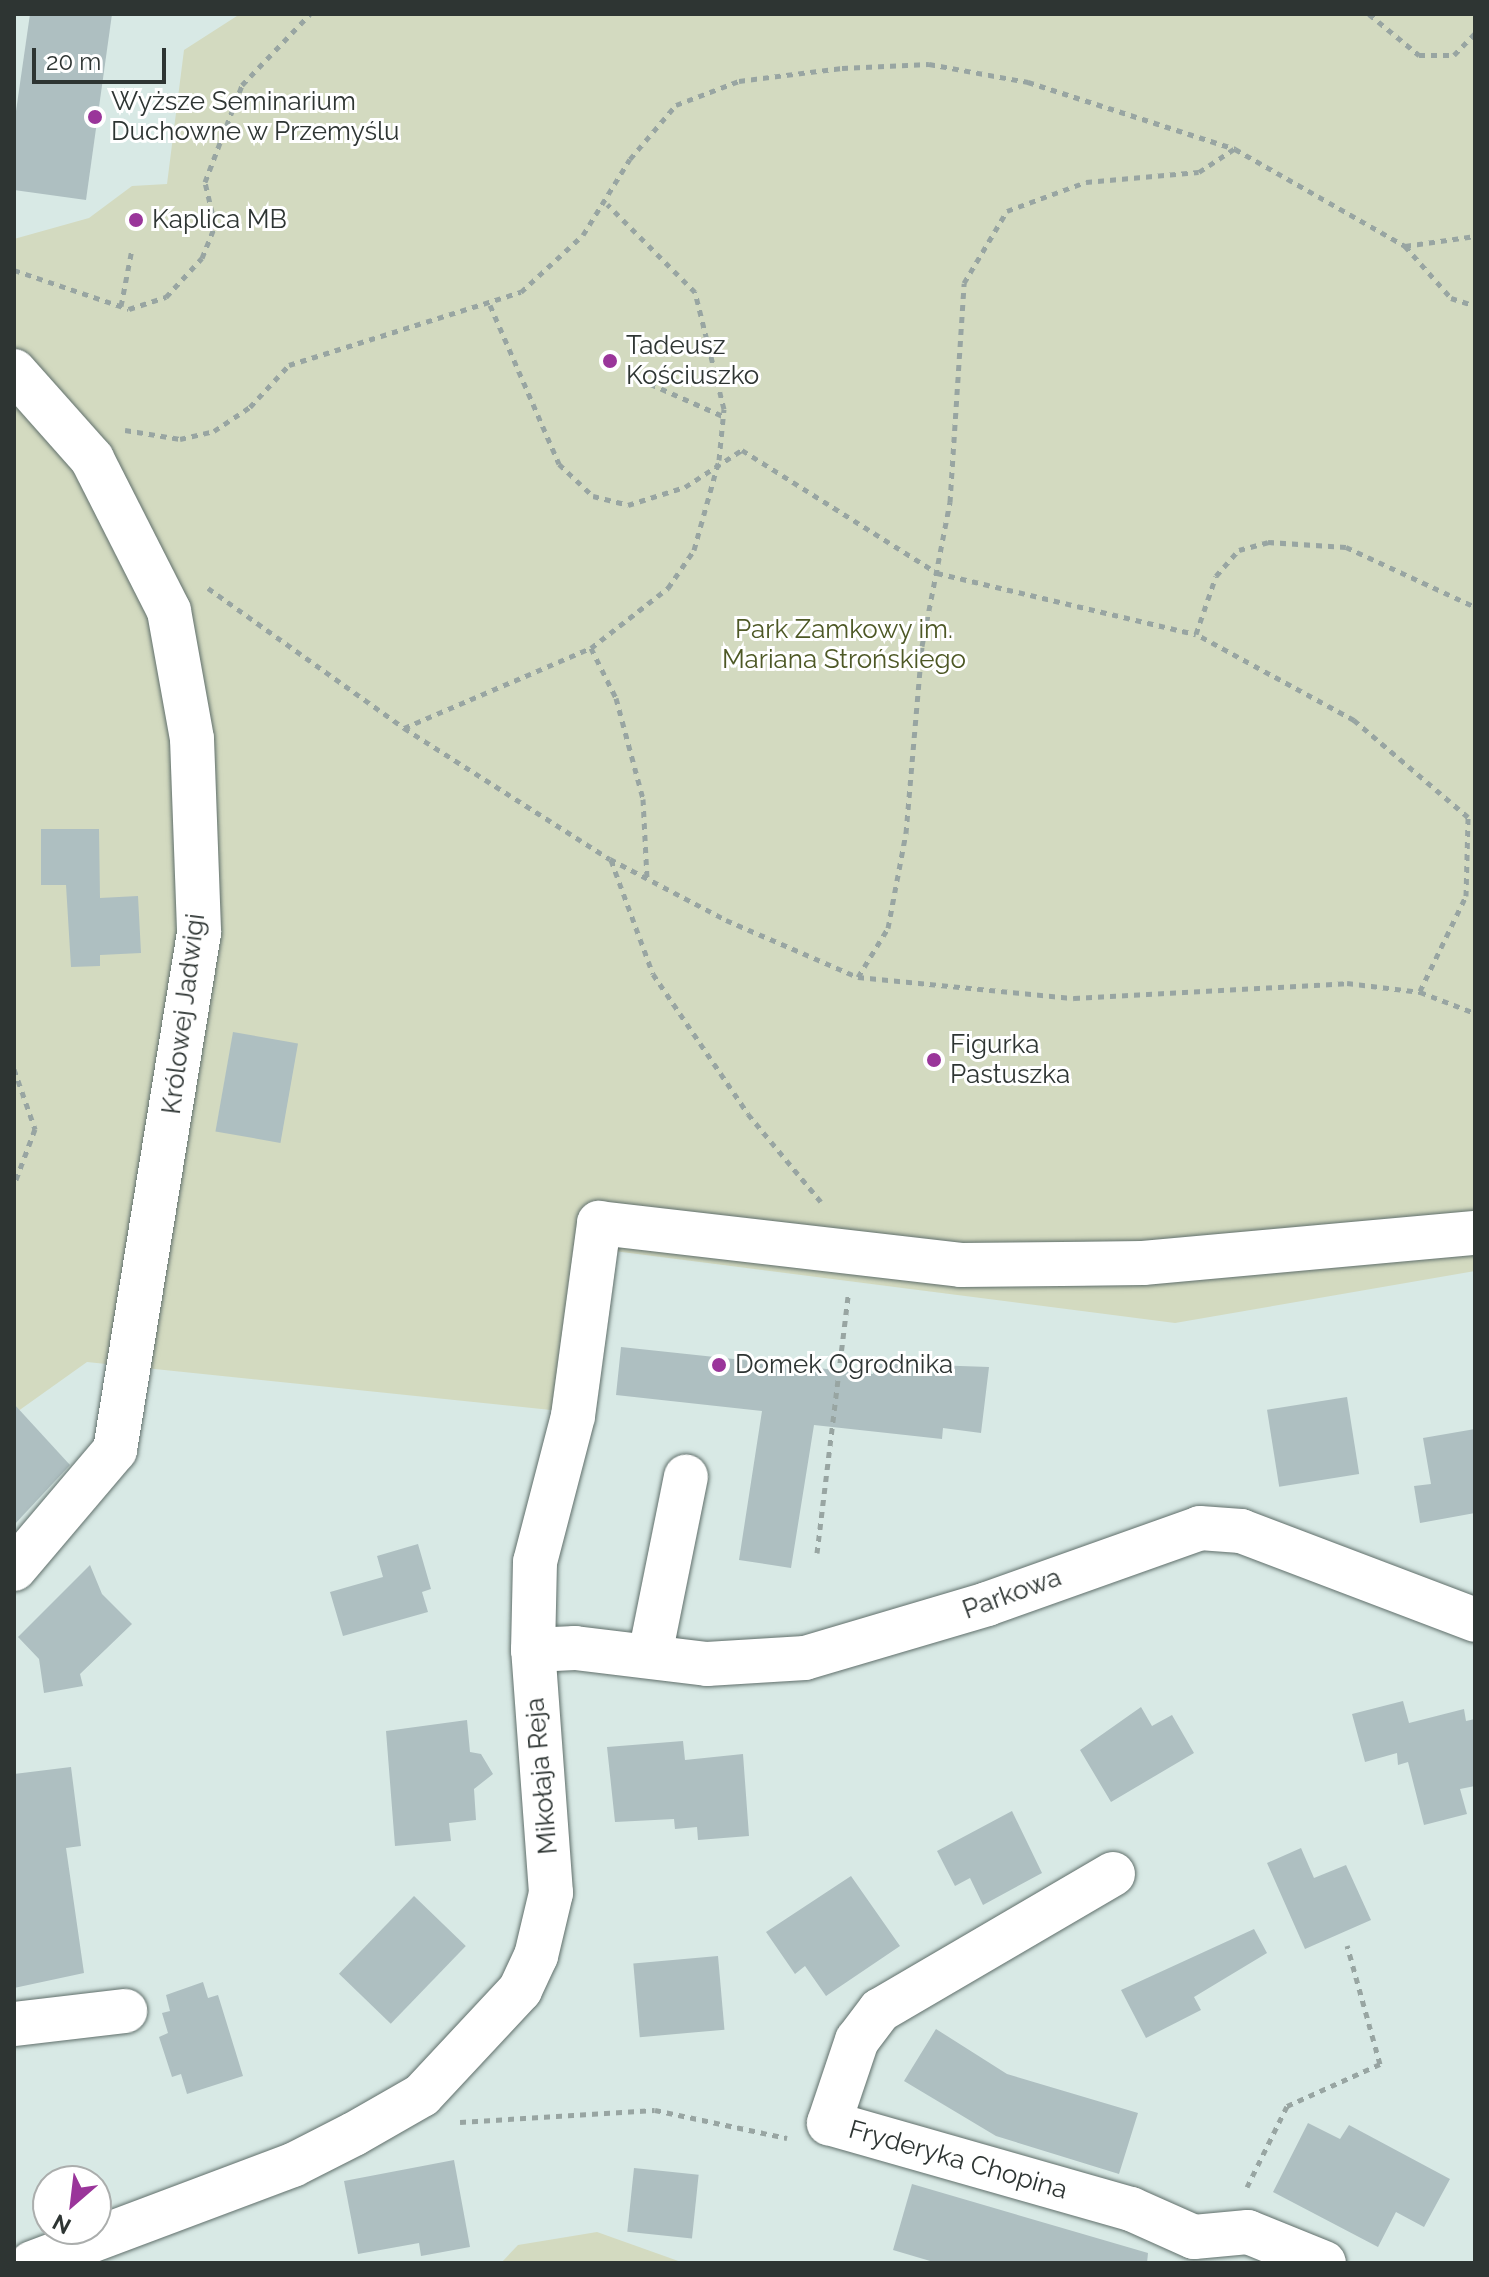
<!DOCTYPE html>
<meta charset="utf-8">
<style>
body{margin:0}
#map{position:relative;width:1489px;height:2277px;overflow:hidden;background:#d8e9e5;font-family:Raleway,sans-serif}
div>[style]{position:absolute}
.green>*{inset:0;background:#d3dac0}
.building>*{inset:0;background:#aebfc1;transform-origin:0 0}
.path>*{height:5px;margin-top:-2.5px;transform-origin:0;background:repeating-linear-gradient(90deg,#98a5a2 0 6px,transparent 0 12px)}
.roads{filter:drop-shadow(0 0 2px #606f6b) drop-shadow(0 0 2px #606f6b)}
.minor>*{height:44px;margin:-22px;padding:0 22px;transform-origin:22px;border-radius:22px;background:#fff}
.dots>*{width:22px;height:22px;translate:-50% -50%;box-sizing:border-box;border:4px solid #fff;border-radius:50%}
span{translate:-50% -50%;white-space:nowrap;text-align:center;line-height:1.15;-webkit-text-stroke:6px #fff;paint-order:stroke}
.poi-label{font-size:26px;color:#2e3533}
.left{translate:0 -50%;text-align:left}
.park-label{font-size:26px;color:#4d5825}
.street-label{font-size:26px;color:#2e3533}
.frame{position:absolute;inset:0;border:16px solid #2e3533;pointer-events:none}
.north{position:absolute;left:32px;top:2165px;width:80px;height:80px;box-sizing:border-box;background:#fff;border:2px solid #abaead;border-radius:50%;rotate:208deg;font-size:22px;font-weight:700;line-height:32px;text-align:center;color:#2e3533}
.north::after{content:'';display:block;margin:auto;width:28px;height:36px;background:#9a359a;clip-path:polygon(50% 0,100% 100%,50% 72%,0 100%)}
.scale{position:absolute;left:32px;top:48px;width:134px;height:36px;box-sizing:border-box;border:4px solid #2e3533;border-top:0;padding-left:10px;font-size:24px;line-height:28px;white-space:nowrap;color:#2e3533;-webkit-text-stroke:6px #fff;paint-order:stroke}
</style>
<div id="map">
<div class="green">
<div style="clip-path:polygon(240px 14px,1475px 14px,1475px 1271px,1175px 1323px,614px 1251px,589px 1414px,87px 1362px,14px 1414px,14px 239px,89px 218px,132px 186px,167px 184px,184px 50px)"></div>
<div style="clip-path:polygon(597px 2232px,684px 2263px,501px 2263px,518px 2245px)"></div>
</div>
<div class="building">
<div style="clip-path:polygon(30px 14px,112px 14px,86px 200px,14px 190px,14px 125px)"></div>
<div style="clip-path:polygon(41px 829px,99px 829px,100px 898px,138px 896px,141px 953px,100px 955px,100px 966px,71px 967px,66px 885px,41px 885px)"></div>
<div style="left:233px;top:1032px;width:66px;height:101px;rotate:10deg"></div>
<div style="clip-path:polygon(621px 1347px,873px 1374px,874px 1363px,989px 1367px,981px 1433px,943px 1428px,942px 1439px,814px 1425px,791px 1568px,739px 1560px,762px 1411px,616px 1395px)"></div>
<div style="left:1347px;top:1397px;width:78px;height:81px;rotate:81deg"></div>
<div style="clip-path:polygon(14px 1404px,70px 1465px,14px 1525px)"></div>
<div style="clip-path:polygon(1475px 1429px,1475px 1513px,1420px 1523px,1414px 1486px,1431px 1484px,1423px 1438px)"></div>
<div style="clip-path:polygon(418px 1544px,431px 1589px,422px 1592px,428px 1612px,343px 1636px,330px 1592px,383px 1577px,377px 1556px)"></div>
<div style="clip-path:polygon(90px 1565px,102px 1594px,132px 1624px,80px 1674px,83px 1686px,44px 1693px,39px 1659px,18px 1637px)"></div>
<div style="clip-path:polygon(1403px 1701px,1409px 1723px,1464px 1709px,1466px 1721px,1475px 1719px,1475px 1786px,1460px 1789px,1467px 1814px,1424px 1825px,1408px 1762px,1398px 1765px,1397px 1753px,1365px 1762px,1352px 1714px)"></div>
<div style="clip-path:polygon(1141px 1707px,1152px 1726px,1172px 1715px,1194px 1753px,1111px 1802px,1080px 1750px)"></div>
<div style="clip-path:polygon(467px 1720px,470px 1752px,481px 1754px,493px 1774px,474px 1789px,476px 1820px,449px 1823px,451px 1841px,395px 1846px,386px 1731px)"></div>
<div style="clip-path:polygon(683px 1741px,685px 1760px,743px 1754px,749px 1836px,698px 1840px,697px 1827px,675px 1829px,674px 1819px,615px 1822px,607px 1747px)"></div>
<div style="clip-path:polygon(71px 1767px,81px 1846px,66px 1848px,84px 1973px,14px 1988px,14px 1774px)"></div>
<div style="clip-path:polygon(1012px 1811px,1042px 1873px,983px 1905px,970px 1878px,955px 1886px,937px 1851px)"></div>
<div style="clip-path:polygon(1301px 1848px,1314px 1878px,1346px 1865px,1371px 1920px,1305px 1949px,1267px 1863px)"></div>
<div style="clip-path:polygon(851px 1876px,900px 1946px,826px 1996px,805px 1966px,795px 1974px,766px 1932px)"></div>
<div style="left:414px;top:1896px;width:72px;height:108px;rotate:44deg"></div>
<div style="clip-path:polygon(1254px 1929px,1267px 1953px,1194px 1997px,1201px 2010px,1146px 2038px,1121px 1990px)"></div>
<div style="left:718px;top:1956px;width:74px;height:85px;rotate:85deg"></div>
<div style="clip-path:polygon(203px 1982px,208px 1998px,218px 1995px,243px 2076px,187px 2094px,181px 2074px,172px 2077px,159px 2037px,168px 2033px,162px 2013px,170px 2011px,166px 1995px)"></div>
<div style="clip-path:polygon(936px 2029px,1007px 2074px,1138px 2113px,1119px 2174px,996px 2136px,904px 2081px)"></div>
<div style="clip-path:polygon(1308px 2123px,1340px 2139px,1349px 2125px,1450px 2179px,1424px 2227px,1396px 2212px,1378px 2247px,1273px 2192px)"></div>
<div style="clip-path:polygon(454px 2160px,470px 2247px,421px 2256px,419px 2243px,358px 2254px,344px 2181px)"></div>
<div style="left:634px;top:2168px;width:65px;height:64px;rotate:6deg"></div>
<div style="clip-path:polygon(912px 2184px,1148px 2253px,1147px 2263px,937px 2263px,893px 2250px)"></div>
</div>
<div class="path">
<div style="left:1369px;top:14px;width:65px;rotate:39.4deg"></div>
<div style="left:1419px;top:55px;width:35px"></div>
<div style="left:1454px;top:55px;width:30px;rotate:-46deg"></div>
<div style="left:1405px;top:246px;width:71px;rotate:-8.1deg"></div>
<div style="left:14px;top:270px;width:121px;rotate:18.7deg"></div>
<div style="left:129px;top:309px;width:39px;rotate:-18deg"></div>
<div style="left:166px;top:297px;width:53px;rotate:-47.3deg"></div>
<div style="left:202px;top:258px;width:35px;rotate:-68deg"></div>
<div style="left:215px;top:225px;width:44px;rotate:-103.1deg"></div>
<div style="left:205px;top:182px;width:104px;rotate:-69.1deg"></div>
<div style="left:242px;top:85px;width:98px;rotate:-46.2deg"></div>
<div style="left:490px;top:305px;width:173px;rotate:66.5deg"></div>
<div style="left:559px;top:464px;width:47px;rotate:43.3deg"></div>
<div style="left:593px;top:496px;width:36px;rotate:14deg"></div>
<div style="left:628px;top:505px;width:60px;rotate:-17.5deg"></div>
<div style="left:685px;top:487px;width:68px;rotate:-33deg"></div>
<div style="left:742px;top:450px;width:231px;rotate:32.2deg"></div>
<div style="left:937px;top:573px;width:266px;rotate:13.3deg"></div>
<div style="left:121px;top:306px;width:58px;rotate:-79.1deg"></div>
<div style="left:628px;top:374px;width:104px;rotate:23.9deg"></div>
<div style="left:125px;top:430px;width:56px;rotate:9.3deg"></div>
<div style="left:180px;top:439px;width:35px;rotate:-13deg"></div>
<div style="left:214px;top:431px;width:43px;rotate:-33.7deg"></div>
<div style="left:250px;top:407px;width:57px;rotate:-47.1deg"></div>
<div style="left:289px;top:365px;width:243px;rotate:-17.5deg"></div>
<div style="left:521px;top:292px;width:84px;rotate:-42.6deg"></div>
<div style="left:583px;top:235px;width:89px;rotate:-58.3deg"></div>
<div style="left:630px;top:159px;width:71px;rotate:-49.6deg"></div>
<div style="left:676px;top:105px;width:67px;rotate:-20.9deg"></div>
<div style="left:739px;top:81px;width:104px;rotate:-7.2deg"></div>
<div style="left:842px;top:68px;width:87px;rotate:-2.6deg"></div>
<div style="left:929px;top:64px;width:101px;rotate:10.3deg"></div>
<div style="left:1028px;top:82px;width:218px;rotate:17.9deg"></div>
<div style="left:1235px;top:149px;width:196px;rotate:29.7deg"></div>
<div style="left:1405px;top:246px;width:69px;rotate:48.5deg"></div>
<div style="left:1451px;top:298px;width:25px;rotate:18deg"></div>
<div style="left:208px;top:588px;width:241px;rotate:35.5deg"></div>
<div style="left:404px;top:728px;width:244px;rotate:32.5deg"></div>
<div style="left:610px;top:859px;width:131px;rotate:27.7deg"></div>
<div style="left:726px;top:920px;width:144px;rotate:23.4deg"></div>
<div style="left:858px;top:977px;width:217px;rotate:5.6deg"></div>
<div style="left:1074px;top:998px;width:273px;rotate:-3.1deg"></div>
<div style="left:1347px;top:983px;width:74px;rotate:7deg"></div>
<div style="left:1420px;top:992px;width:59px;rotate:20.9deg"></div>
<div style="left:591px;top:648px;width:98px;rotate:-37.9deg"></div>
<div style="left:668px;top:588px;width:46px;rotate:-55.6deg"></div>
<div style="left:694px;top:550px;width:93px;rotate:-74.5deg"></div>
<div style="left:719px;top:460px;width:51px;rotate:-84.4deg"></div>
<div style="left:724px;top:409px;width:121px;rotate:-103.9deg"></div>
<div style="left:695px;top:292px;width:124px;rotate:-135deg"></div>
<div style="left:404px;top:728px;width:203px;rotate:-23.2deg"></div>
<div style="left:591px;top:648px;width:56px;rotate:63.4deg"></div>
<div style="left:616px;top:698px;width:105px;rotate:75deg"></div>
<div style="left:643px;top:799px;width:78px;rotate:87.1deg"></div>
<div style="left:611px;top:860px;width:121px;rotate:69.8deg"></div>
<div style="left:653px;top:974px;width:169px;rotate:55.8deg"></div>
<div style="left:748px;top:1114px;width:114px;rotate:50.3deg"></div>
<div style="left:858px;top:977px;width:57px;rotate:-58.5deg"></div>
<div style="left:888px;top:928px;width:97px;rotate:-79.3deg"></div>
<div style="left:906px;top:833px;width:188px;rotate:-85.1deg"></div>
<div style="left:922px;top:646px;width:147px;rotate:-79deg"></div>
<div style="left:950px;top:502px;width:219px;rotate:-86.3deg"></div>
<div style="left:964px;top:283px;width:84px;rotate:-59.2deg"></div>
<div style="left:1007px;top:211px;width:84px;rotate:-20.2deg"></div>
<div style="left:1086px;top:182px;width:113px;rotate:-5.1deg"></div>
<div style="left:1199px;top:172px;width:42px;rotate:-33.3deg"></div>
<div style="left:1420px;top:991px;width:106px;rotate:-64.2deg"></div>
<div style="left:1466px;top:896px;width:79px;rotate:-88.5deg"></div>
<div style="left:1468px;top:817px;width:150px;rotate:-139.6deg"></div>
<div style="left:1354px;top:720px;width:180px;rotate:-151.4deg"></div>
<div style="left:1196px;top:634px;width:61px;rotate:-71deg"></div>
<div style="left:1216px;top:576px;width:35px;rotate:-49deg"></div>
<div style="left:1239px;top:550px;width:30px;rotate:-15deg"></div>
<div style="left:1268px;top:542px;width:78px;rotate:3.7deg"></div>
<div style="left:1346px;top:547px;width:142px;rotate:24.9deg"></div>
<div style="left:14px;top:1069px;width:64px;rotate:70.7deg"></div>
<div style="left:35px;top:1129px;width:60px;rotate:110.6deg"></div>
<div style="left:817px;top:1553px;width:260px;rotate:-83.1deg"></div>
<div style="left:460px;top:2122px;width:195px;rotate:-3.5deg"></div>
<div style="left:655px;top:2110px;width:135px;rotate:12deg"></div>
<div style="left:1247px;top:2187px;width:90px;rotate:-63.7deg"></div>
<div style="left:1287px;top:2106px;width:102px;rotate:-24.3deg"></div>
<div style="left:1380px;top:2064px;width:123px;rotate:-105.5deg"></div>
</div>
<div class="roads">
<div class="minor">
<div style="left:14px;top:371px;width:118px;rotate:48.4deg"></div>
<div style="left:92px;top:459px;width:170px;rotate:63.1deg"></div>
<div style="left:169px;top:611px;width:130px;rotate:79.8deg"></div>
<div style="left:192px;top:739px;width:194px;rotate:87.9deg"></div>
<div style="left:199px;top:933px;width:524px;rotate:99.23deg"></div>
<div style="left:115px;top:1450px;width:156px;rotate:130.3deg"></div>
<div style="left:533px;top:1650px;width:42px;rotate:-2.7deg"></div>
<div style="left:575px;top:1648px;width:133px;rotate:6.9deg"></div>
<div style="left:707px;top:1664px;width:98px;rotate:-3.5deg"></div>
<div style="left:805px;top:1658px;width:190px;rotate:-16.5deg"></div>
<div style="left:987px;top:1604px;width:226px;rotate:-19.6deg"></div>
<div style="left:1200px;top:1528px;width:41px;rotate:4.2deg"></div>
<div style="left:1241px;top:1531px;width:250px;rotate:20.8deg"></div>
<div style="left:650px;top:1655px;width:182px;rotate:-78.6deg"></div>
<div style="left:1113px;top:1874px;width:270px;rotate:149.7deg"></div>
<div style="left:880px;top:2010px;width:38px;rotate:127deg"></div>
<div style="left:857px;top:2040px;width:88px;rotate:108.6deg"></div>
<div style="left:829px;top:2123px;width:314px;rotate:15.9deg"></div>
<div style="left:1131px;top:2209px;width:69px;rotate:24deg"></div>
<div style="left:1194px;top:2237px;width:54px;rotate:-5.3deg"></div>
<div style="left:1248px;top:2232px;width:82px;rotate:22.2deg"></div>
<div style="left:14px;top:2024px;width:112px;rotate:-6.7deg"></div>
<div style="left:32px;top:2263px;width:279px;rotate:-20.6deg"></div>
<div style="left:293px;top:2165px;width:68px;rotate:-26.9deg"></div>
<div style="left:354px;top:2134px;width:78px;rotate:-29.8deg"></div>
<div style="left:422px;top:2095px;width:144px;rotate:-47deg"></div>
<div style="left:520px;top:1990px;width:38px;rotate:-65deg"></div>
<div style="left:536px;top:1956px;width:65px;rotate:-76.6deg"></div>
<div style="left:551px;top:1893px;width:244px;rotate:-94.2deg"></div>
<div style="left:533px;top:1650px;width:88px;rotate:-88.7deg"></div>
<div style="left:535px;top:1562px;width:151px;rotate:-75.4deg"></div>
<div style="left:573px;top:1416px;width:195px;rotate:-82.3deg"></div>
<div style="left:599px;top:1223px;width:364px;rotate:6.6deg"></div>
<div style="left:961px;top:1265px;width:182px;rotate:-0.6deg"></div>
<div style="left:1143px;top:1263px;width:333px;rotate:-5.2deg"></div>
</div>
</div>
<div class="dots">
<div style="left:95px;top:117px;background:#9a359a"></div>
<div style="left:136px;top:220px;background:#9a359a"></div>
<div style="left:610px;top:361px;background:#9a359a"></div>
<div style="left:934px;top:1060px;background:#9a359a"></div>
<div style="left:719px;top:1365px;background:#9a359a"></div>
</div>
<div class="poi-label">
<span class="left" style="left:111px;top:117px">Wyższe Seminarium<br>Duchowne w Przemyślu</span>
<span class="left" style="left:152px;top:220px">Kaplica MB</span>
<span class="left" style="left:626px;top:361px">Tadeusz<br>Kościuszko</span>
<span class="left" style="left:950px;top:1060px">Figurka<br>Pastuszka</span>
<span class="left" style="left:735px;top:1365px">Domek Ogrodnika</span>
</div>
<div class="park-label">
<span style="left:844px;top:645px">Park Zamkowy im.<br>Mariana Strońskiego</span>
</div>
<div class="street-label">
<span style="left:184px;top:1014px;rotate:-83deg">Królowej Jadwigi</span>
<span style="left:1012px;top:1594px;rotate:-20deg">Parkowa</span>
<span style="left:542px;top:1776px;rotate:-95deg">Mikołaja Reja</span>
<span style="left:958px;top:2160px;rotate:16deg">Fryderyka Chopina</span>
</div>
<div class="frame"></div>
<div class="north">N</div>
<div class="scale">20 m</div>
</div>
